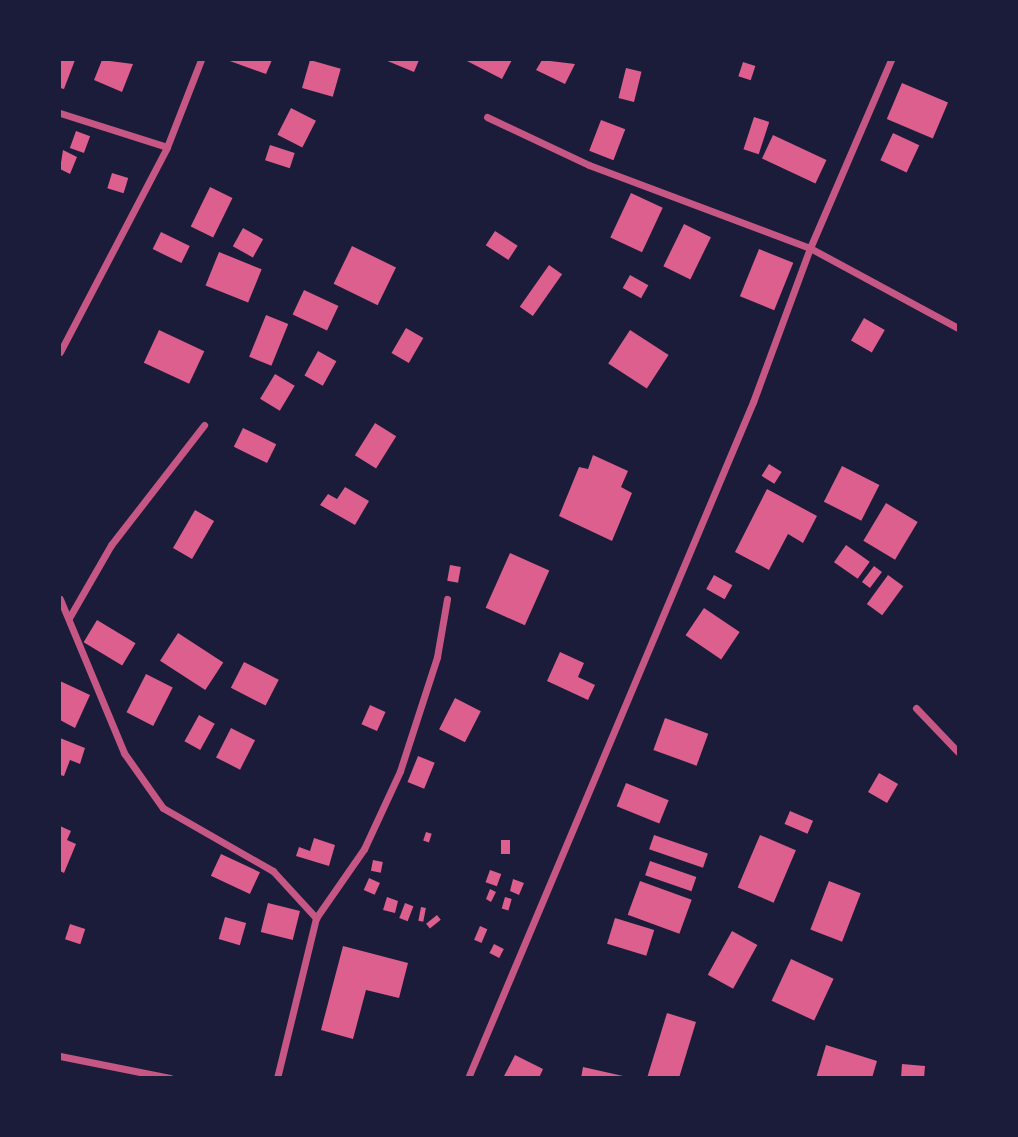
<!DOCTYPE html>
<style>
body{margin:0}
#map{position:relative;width:1018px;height:1137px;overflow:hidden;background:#1b1b3a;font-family:"IBM Plex Serif",serif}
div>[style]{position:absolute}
.building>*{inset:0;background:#dd5f8e;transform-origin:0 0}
.minor>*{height:7px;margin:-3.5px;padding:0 3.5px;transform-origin:3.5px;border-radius:3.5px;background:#c65784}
span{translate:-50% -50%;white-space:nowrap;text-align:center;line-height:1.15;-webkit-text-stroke:7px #1b1b3a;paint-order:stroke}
.frame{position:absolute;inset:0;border:61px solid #1b1b3a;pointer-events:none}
</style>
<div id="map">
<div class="building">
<div style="clip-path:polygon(60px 60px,75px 60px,64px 89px,60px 88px)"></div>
<div style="clip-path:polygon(102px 60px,133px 64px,122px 92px,94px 80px)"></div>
<div style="clip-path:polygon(227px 60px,272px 60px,266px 74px)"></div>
<div style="left:310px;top:60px;width:32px;height:29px;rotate:16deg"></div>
<div style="clip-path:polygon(385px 60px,419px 60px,414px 72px)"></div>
<div style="clip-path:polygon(465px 60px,512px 60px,502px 79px)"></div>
<div style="clip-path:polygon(542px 60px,575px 64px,565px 84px,536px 70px)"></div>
<div style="left:743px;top:62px;width:13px;height:15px;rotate:18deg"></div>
<div style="left:626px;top:68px;width:16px;height:31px;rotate:14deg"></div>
<div style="left:902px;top:83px;width:50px;height:39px;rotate:23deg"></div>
<div style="left:291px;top:108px;width:28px;height:30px;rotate:27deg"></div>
<div style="left:754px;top:117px;width:16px;height:34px;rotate:18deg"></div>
<div style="left:601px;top:120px;width:26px;height:33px;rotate:21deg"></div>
<div style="left:76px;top:131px;width:15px;height:18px;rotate:20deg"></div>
<div style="left:893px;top:133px;width:29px;height:30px;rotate:25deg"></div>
<div style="left:773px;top:135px;width:59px;height:26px;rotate:25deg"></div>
<div style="left:270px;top:145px;width:26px;height:16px;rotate:18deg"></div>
<div style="clip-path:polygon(63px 150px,77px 157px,70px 174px,60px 169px)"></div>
<div style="left:112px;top:173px;width:17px;height:16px;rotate:17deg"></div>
<div style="left:210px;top:187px;width:25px;height:44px;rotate:26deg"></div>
<div style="left:631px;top:193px;width:35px;height:49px;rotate:25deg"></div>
<div style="left:684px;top:224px;width:30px;height:47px;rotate:26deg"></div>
<div style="left:243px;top:228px;width:23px;height:21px;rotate:29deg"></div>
<div style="left:495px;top:231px;width:27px;height:17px;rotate:33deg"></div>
<div style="left:161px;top:232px;width:32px;height:19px;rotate:26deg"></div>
<div style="left:352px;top:246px;width:49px;height:42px;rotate:26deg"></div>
<div style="left:759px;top:249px;width:37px;height:51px;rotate:22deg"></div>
<div style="left:219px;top:252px;width:46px;height:36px;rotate:22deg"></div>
<div style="left:549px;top:265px;width:16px;height:51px;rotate:35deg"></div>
<div style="left:630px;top:275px;width:21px;height:15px;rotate:29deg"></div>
<div style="left:304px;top:290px;width:38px;height:27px;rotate:25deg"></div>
<div style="left:266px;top:315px;width:24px;height:45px;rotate:22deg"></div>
<div style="left:864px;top:318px;width:24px;height:26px;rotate:30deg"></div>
<div style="left:406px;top:328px;width:20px;height:29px;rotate:30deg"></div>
<div style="left:159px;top:330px;width:50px;height:36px;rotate:25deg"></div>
<div style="left:630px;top:330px;width:46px;height:40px;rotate:33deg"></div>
<div style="left:318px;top:351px;width:21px;height:28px;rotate:29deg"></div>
<div style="left:275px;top:374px;width:23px;height:29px;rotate:31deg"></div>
<div style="left:375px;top:423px;width:25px;height:38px;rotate:32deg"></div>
<div style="left:243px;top:428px;width:37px;height:21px;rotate:26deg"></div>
<div style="clip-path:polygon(593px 455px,628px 471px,621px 487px,632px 493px,612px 541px,559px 516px,579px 467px,588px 469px)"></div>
<div style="left:769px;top:464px;width:15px;height:14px;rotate:32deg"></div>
<div style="left:842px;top:466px;width:42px;height:40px;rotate:27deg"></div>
<div style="clip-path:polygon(345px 487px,369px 501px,355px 525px,320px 505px,328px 494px,337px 499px)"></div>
<div style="clip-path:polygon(767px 489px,817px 516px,803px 543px,788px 534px,769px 570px,735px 552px)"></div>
<div style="left:886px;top:503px;width:37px;height:44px;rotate:31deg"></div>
<div style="left:195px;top:510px;width:22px;height:44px;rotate:30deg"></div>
<div style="left:846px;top:545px;width:29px;height:21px;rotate:35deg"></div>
<div style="left:510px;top:553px;width:43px;height:60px;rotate:24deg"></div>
<div style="left:450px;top:565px;width:11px;height:16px;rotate:10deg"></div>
<div style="left:874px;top:566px;width:10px;height:20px;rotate:37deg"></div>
<div style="left:714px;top:575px;width:21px;height:16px;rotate:29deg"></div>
<div style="left:888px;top:575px;width:19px;height:36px;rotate:36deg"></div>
<div style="left:704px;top:608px;width:43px;height:33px;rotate:34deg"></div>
<div style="left:97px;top:620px;width:45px;height:26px;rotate:31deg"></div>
<div style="left:178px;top:633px;width:54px;height:33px;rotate:33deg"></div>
<div style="clip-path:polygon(560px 652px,584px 663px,578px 677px,595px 685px,588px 700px,547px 681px)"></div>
<div style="left:244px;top:662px;width:39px;height:29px;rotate:27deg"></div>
<div style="left:146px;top:674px;width:30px;height:43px;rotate:27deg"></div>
<div style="clip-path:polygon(60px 681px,90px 695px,75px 728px,60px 720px)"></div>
<div style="left:455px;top:698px;width:29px;height:35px;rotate:27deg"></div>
<div style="left:370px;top:705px;width:17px;height:21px;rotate:24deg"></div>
<div style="left:199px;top:715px;width:18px;height:30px;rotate:29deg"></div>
<div style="left:665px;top:718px;width:46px;height:34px;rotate:20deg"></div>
<div style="left:231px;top:728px;width:27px;height:33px;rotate:27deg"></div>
<div style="clip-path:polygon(60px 738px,85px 748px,80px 764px,70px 760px,64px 776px,60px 775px)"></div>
<div style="left:418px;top:756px;width:18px;height:28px;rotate:22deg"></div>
<div style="left:879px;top:773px;width:22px;height:22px;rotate:30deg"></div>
<div style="left:626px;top:783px;width:46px;height:25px;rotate:22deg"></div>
<div style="left:790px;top:811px;width:25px;height:14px;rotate:23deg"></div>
<div style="clip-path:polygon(60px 826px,71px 831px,67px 840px,76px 844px,64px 873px,60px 871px)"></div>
<div style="left:426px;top:832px;width:6px;height:9px;rotate:18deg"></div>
<div style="left:654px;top:835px;width:57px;height:15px;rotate:19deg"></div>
<div style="left:760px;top:835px;width:39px;height:57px;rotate:23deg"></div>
<div style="clip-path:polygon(314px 838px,335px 845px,329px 866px,296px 856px,299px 847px,310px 851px)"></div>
<div style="left:501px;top:840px;width:9px;height:14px"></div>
<div style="left:221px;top:854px;width:43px;height:24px;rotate:25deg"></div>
<div style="left:373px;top:860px;width:10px;height:11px;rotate:11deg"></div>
<div style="left:650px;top:861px;width:49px;height:15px;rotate:19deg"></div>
<div style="left:490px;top:870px;width:12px;height:13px;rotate:20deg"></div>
<div style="left:369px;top:878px;width:12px;height:13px;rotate:24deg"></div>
<div style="clip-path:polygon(513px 879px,524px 883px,519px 895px,510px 891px)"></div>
<div style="left:640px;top:881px;width:55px;height:36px;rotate:20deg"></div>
<div style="left:829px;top:881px;width:34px;height:52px;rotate:21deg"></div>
<div style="clip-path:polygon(490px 889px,496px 892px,491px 902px,486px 899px)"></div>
<div style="clip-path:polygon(387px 897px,398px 901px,395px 913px,383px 910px)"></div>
<div style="left:505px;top:897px;width:7px;height:12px;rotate:16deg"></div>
<div style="left:268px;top:903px;width:33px;height:30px;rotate:14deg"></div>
<div style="left:405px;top:903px;width:9px;height:16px;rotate:21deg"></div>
<div style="left:421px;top:907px;width:5px;height:14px;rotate:11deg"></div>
<div style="left:437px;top:915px;width:6px;height:14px;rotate:51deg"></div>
<div style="left:225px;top:917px;width:22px;height:23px;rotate:16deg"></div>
<div style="left:615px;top:918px;width:41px;height:27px;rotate:17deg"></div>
<div style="left:70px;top:924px;width:16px;height:16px;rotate:18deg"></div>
<div style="left:480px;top:926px;width:8px;height:15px;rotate:23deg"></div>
<div style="left:732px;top:931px;width:29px;height:50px;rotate:29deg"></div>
<div style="left:494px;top:944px;width:11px;height:10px;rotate:27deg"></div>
<div style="clip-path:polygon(343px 946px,408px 963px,399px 998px,366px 990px,353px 1039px,321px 1030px)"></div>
<div style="left:791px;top:959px;width:47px;height:46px;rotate:25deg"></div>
<div style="clip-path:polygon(667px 1013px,696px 1022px,679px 1078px,647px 1078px)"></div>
<div style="clip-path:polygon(826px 1045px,877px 1061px,872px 1078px,816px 1078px)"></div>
<div style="clip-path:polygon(515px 1055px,543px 1069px,539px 1078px,503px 1078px)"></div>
<div style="clip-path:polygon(902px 1064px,925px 1066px,924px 1078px,901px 1078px)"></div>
<div style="clip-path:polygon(583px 1067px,623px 1076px,623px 1078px,581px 1078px)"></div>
</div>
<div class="minor">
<div style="left:60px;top:113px;width:112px;rotate:17.6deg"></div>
<div style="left:487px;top:117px;width:113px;rotate:25.2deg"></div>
<div style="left:589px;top:165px;width:236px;rotate:20.6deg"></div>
<div style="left:810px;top:248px;width:168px;rotate:28.4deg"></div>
<div style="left:60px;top:352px;width:231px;rotate:-62.4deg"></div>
<div style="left:167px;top:147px;width:93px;rotate:-68.7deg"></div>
<div style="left:60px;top:599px;width:167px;rotate:67.4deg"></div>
<div style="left:124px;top:753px;width:67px;rotate:54.7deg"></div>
<div style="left:163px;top:808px;width:127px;rotate:29.8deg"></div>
<div style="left:273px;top:871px;width:64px;rotate:47.5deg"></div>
<div style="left:316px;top:918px;width:165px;rotate:103.7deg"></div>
<div style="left:69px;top:618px;width:84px;rotate:-60.1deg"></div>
<div style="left:111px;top:545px;width:152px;rotate:-52.2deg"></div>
<div style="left:916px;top:708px;width:61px;rotate:46.3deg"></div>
<div style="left:316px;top:918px;width:84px;rotate:-55.2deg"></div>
<div style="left:364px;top:849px;width:86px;rotate:-65.2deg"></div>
<div style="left:400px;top:771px;width:120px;rotate:-72deg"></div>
<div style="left:437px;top:657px;width:59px;rotate:-80.2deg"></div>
<div style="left:60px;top:1056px;width:112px;rotate:11.3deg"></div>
<div style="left:468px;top:1078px;width:734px;rotate:-67.14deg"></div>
<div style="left:753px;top:402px;width:164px;rotate:-69.7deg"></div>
<div style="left:810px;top:248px;width:205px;rotate:-66.7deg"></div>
</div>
<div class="frame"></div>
</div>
